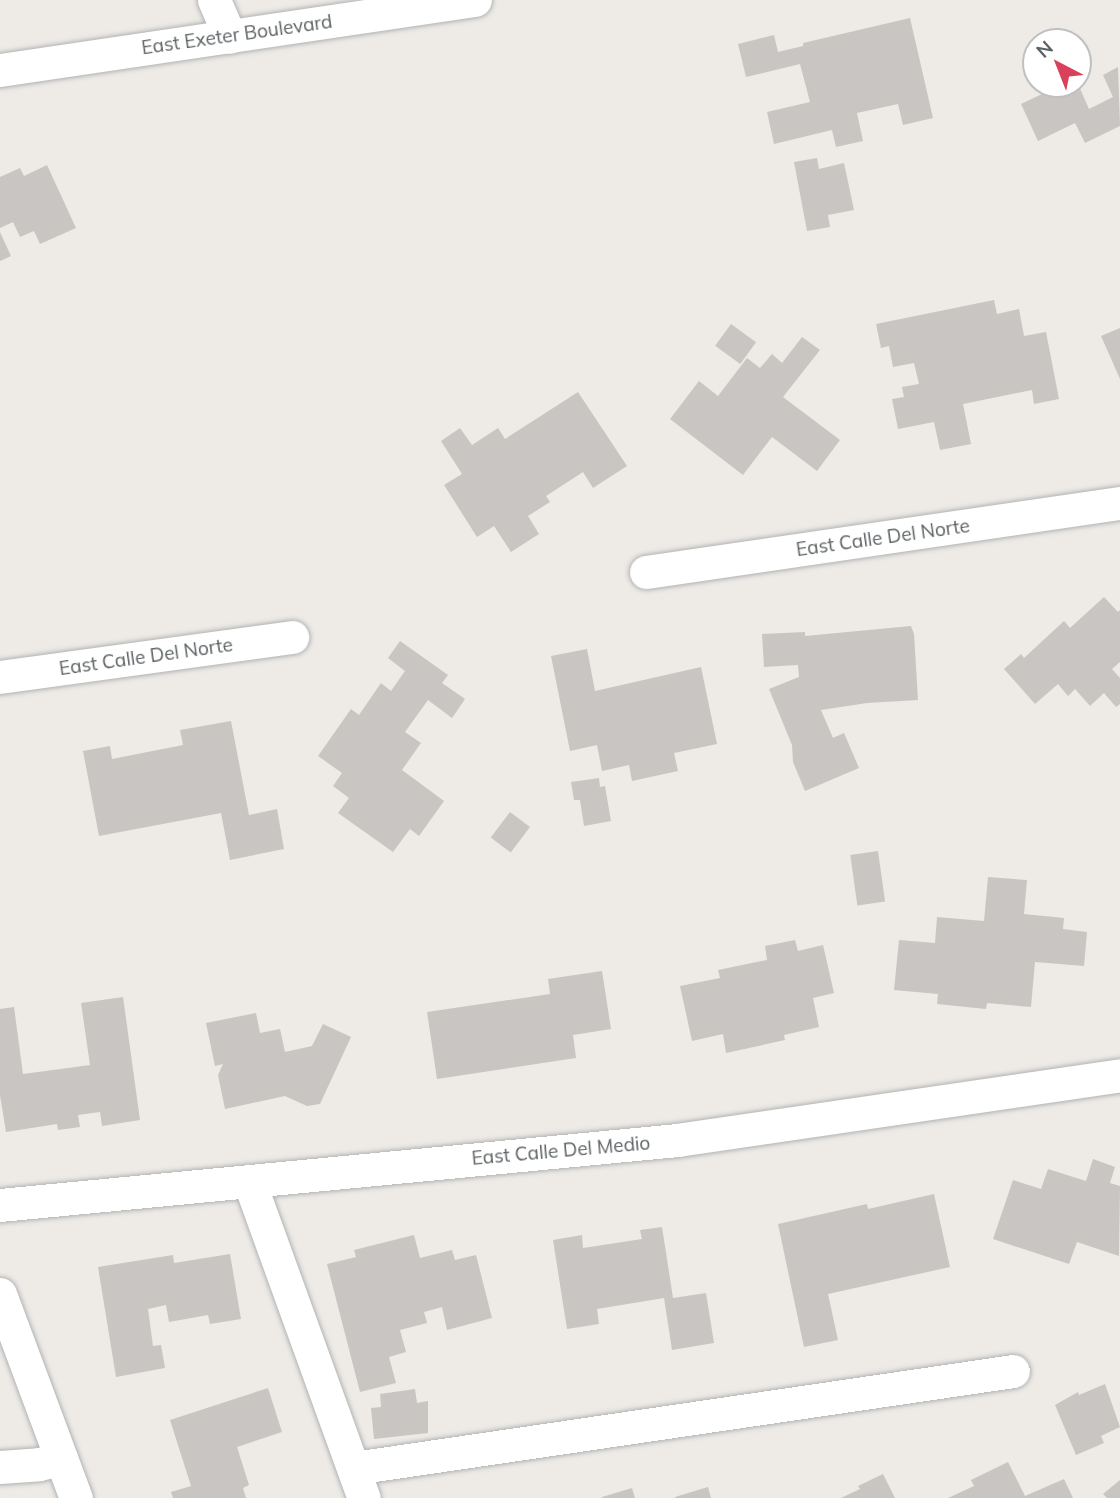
<!DOCTYPE html>
<style>
body{margin:0}
#map{position:relative;width:1120px;height:1498px;overflow:hidden;background:#eeeae5;font-family:Mulish,sans-serif}
div>[style]{position:absolute}
.building>*{inset:0;background:#c9c5c2;transform-origin:0 0}
.roads{filter:drop-shadow(0 0 2px #b0b4b6) drop-shadow(0 0 2px #b0b4b6)}
.minor>*{height:33px;margin:-16.5px;padding:0 16.5px;transform-origin:16.5px;border-radius:16.5px;background:#fff}
span{translate:-50% -50%;white-space:nowrap;text-align:center;line-height:1.15;-webkit-text-stroke:6px #fff;paint-order:stroke}
.street-label{font-size:19px;color:#5d6264}
.north{position:absolute;left:1022px;top:28px;width:70px;height:70px;box-sizing:border-box;background:#fff;border:2px solid #bec0c1;border-radius:50%;rotate:318deg;font-size:19px;font-weight:700;line-height:28px;text-align:center;color:#5d6264}
.north::after{content:'';display:block;margin:auto;width:24px;height:32px;background:#d84159;clip-path:polygon(50% 0,100% 100%,50% 72%,0 100%)}
</style>
<div id="map">
<div class="building">
<div style="clip-path:polygon(910px 18px,933px 118px,903px 125px,898px 104px,857px 113px,863px 141px,836px 147px,832px 130px,774px 144px,767px 112px,810px 102px,800px 64px,746px 77px,738px 44px,774px 35px,778px 52px,803px 46px,803px 43px)"></div>
<div style="clip-path:polygon(1118px 67px,1120px 126px,1085px 143px,1075px 123px,1038px 141px,1021px 104px,1063px 84px,1078px 84px,1089px 109px,1113px 97px,1103px 75px)"></div>
<div style="clip-path:polygon(817px 158px,819px 169px,844px 163px,854px 210px,828px 215px,830px 227px,807px 231px,794px 162px)"></div>
<div style="clip-path:polygon(47px 165px,76px 228px,40px 244px,34px 231px,20px 237px,13px 222px,0 228px,0 177px,20px 168px,24px 176px)"></div>
<div style="clip-path:polygon(0 232px,11px 256px,0 261px)"></div>
<div style="clip-path:polygon(994px 300px,997px 314px,1019px 309px,1024px 336px,1046px 332px,1059px 399px,1034px 404px,1032px 390px,963px 404px,971px 444px,940px 450px,934px 422px,898px 429px,892px 399px,904px 397px,902px 387px,919px 384px,914px 363px,893px 367px,889px 346px,881px 348px,876px 324px)"></div>
<div style="left:731px;top:324px;width:31px;height:27px;rotate:36deg"></div>
<div style="clip-path:polygon(1120px 328px,1120px 379px,1101px 336px)"></div>
<div style="clip-path:polygon(802px 337px,820px 350px,783px 397px,840px 440px,817px 471px,772px 437px,743px 475px,670px 419px,699px 381px,718px 396px,747px 358px,760px 368px,772px 354px,782px 363px)"></div>
<div style="clip-path:polygon(578px 392px,627px 466px,593px 488px,583px 472px,546px 496px,550px 502px,528px 516px,539px 534px,511px 552px,494px 526px,477px 537px,444px 485px,462px 474px,441px 441px,460px 428px,472px 445px,498px 428px,505px 439px)"></div>
<div style="clip-path:polygon(1104px 597px,1118px 612px,1120px 610px,1120px 662px,1112px 669px,1120px 678px,1120px 704px,1116px 707px,1104px 693px,1090px 706px,1075px 689px,1068px 696px,1058px 684px,1035px 704px,1004px 669px,1021px 654px,1024px 658px,1064px 621px,1070px 628px)"></div>
<div style="clip-path:polygon(911px 626px,914px 634px,918px 700px,867px 703px,821px 710px,833px 738px,844px 733px,859px 768px,805px 791px,793px 762px,792px 745px,769px 689px,799px 677px,798px 665px,764px 667px,762px 634px,805px 632px,805px 636px)"></div>
<div style="clip-path:polygon(400px 641px,448px 675px,442px 683px,465px 699px,452px 718px,428px 700px,405px 732px,421px 743px,402px 770px,444px 801px,419px 836px,410px 829px,393px 852px,338px 813px,349px 798px,333px 786px,342px 773px,318px 756px,351px 709px,359px 715px,381px 683px,391px 691px,405px 671px,388px 658px)"></div>
<div style="clip-path:polygon(587px 649px,595px 691px,701px 667px,717px 744px,674px 753px,678px 771px,632px 781px,629px 765px,602px 771px,597px 745px,570px 751px,551px 656px)"></div>
<div style="clip-path:polygon(231px 721px,249px 815px,277px 809px,284px 849px,230px 860px,221px 813px,99px 836px,83px 751px,110px 746px,112px 759px,183px 745px,180px 730px)"></div>
<div style="clip-path:polygon(599px 778px,600px 787px,605px 786px,611px 821px,584px 826px,580px 800px,574px 800px,571px 782px)"></div>
<div style="left:510px;top:812px;width:25px;height:32px;rotate:37deg"></div>
<div style="left:878px;top:851px;width:51px;height:28px;rotate:82deg"></div>
<div style="clip-path:polygon(988px 877px,1027px 880px,1024px 914px,1064px 918px,1063px 929px,1087px 932px,1084px 966px,1035px 962px,1031px 1007px,987px 1003px,986px 1009px,937px 1004px,938px 994px,894px 990px,899px 940px,935px 943px,937px 917px,984px 921px)"></div>
<div style="clip-path:polygon(795px 940px,798px 951px,823px 945px,834px 993px,813px 998px,819px 1027px,784px 1035px,785px 1040px,726px 1053px,723px 1034px,692px 1041px,680px 986px,720px 978px,718px 970px,767px 960px,765px 946px)"></div>
<div style="clip-path:polygon(602px 971px,611px 1029px,573px 1035px,576px 1058px,437px 1079px,427px 1012px,550px 994px,548px 979px)"></div>
<div style="clip-path:polygon(123px 997px,140px 1120px,102px 1126px,100px 1112px,78px 1115px,80px 1127px,58px 1130px,57px 1124px,6px 1132px,0 1095px,0 1009px,14px 1007px,23px 1074px,90px 1065px,81px 1003px)"></div>
<div style="clip-path:polygon(256px 1013px,260px 1033px,280px 1029px,285px 1052px,312px 1046px,323px 1024px,351px 1037px,320px 1104px,307px 1106px,285px 1096px,225px 1109px,218px 1075px,223px 1064px,215px 1066px,206px 1023px)"></div>
<div style="clip-path:polygon(1093px 1159px,1115px 1167px,1110px 1183px,1120px 1186px,1119px 1256px,1077px 1242px,1069px 1264px,993px 1239px,1013px 1180px,1041px 1189px,1048px 1169px,1086px 1181px)"></div>
<div style="clip-path:polygon(934px 1194px,950px 1267px,828px 1294px,838px 1340px,804px 1347px,778px 1224px,867px 1204px,868px 1209px)"></div>
<div style="clip-path:polygon(662px 1227px,673px 1298px,706px 1293px,714px 1343px,672px 1350px,664px 1298px,597px 1309px,599px 1324px,567px 1329px,553px 1240px,582px 1235px,583px 1248px,642px 1239px,640px 1230px)"></div>
<div style="clip-path:polygon(414px 1235px,420px 1258px,452px 1250px,455px 1260px,476px 1255px,492px 1318px,447px 1330px,442px 1307px,424px 1312px,427px 1323px,400px 1330px,406px 1352px,389px 1357px,396px 1383px,360px 1392px,327px 1264px,356px 1257px,354px 1250px)"></div>
<div style="clip-path:polygon(230px 1254px,241px 1319px,210px 1324px,208px 1315px,169px 1322px,166px 1305px,148px 1309px,153px 1346px,161px 1345px,165px 1368px,116px 1377px,98px 1267px,173px 1255px,174px 1263px)"></div>
<div style="clip-path:polygon(1105px 1384px,1120px 1427px,1101px 1436px,1104px 1443px,1076px 1455px,1055px 1405px,1078px 1392px,1079px 1395px)"></div>
<div style="clip-path:polygon(268px 1388px,282px 1432px,237px 1447px,249px 1485px,243px 1488px,246px 1498px,173px 1498px,171px 1492px,191px 1486px,170px 1420px)"></div>
<div style="clip-path:polygon(415px 1389px,417px 1403px,428px 1401px,428px 1433px,374px 1439px,371px 1408px,381px 1407px,380px 1394px)"></div>
<div style="clip-path:polygon(1008px 1462px,1025px 1496px,1064px 1479px,1073px 1498px,948px 1498px,974px 1486px,971px 1480px)"></div>
<div style="clip-path:polygon(883px 1474px,895px 1498px,841px 1498px,860px 1489px,858px 1486px)"></div>
<div style="clip-path:polygon(1120px 1480px,1120px 1498px,1107px 1498px,1103px 1494px)"></div>
<div style="clip-path:polygon(708px 1487px,711px 1498px,675px 1498px,675px 1497px)"></div>
<div style="clip-path:polygon(632px 1488px,635px 1498px,602px 1498px,602px 1497px)"></div>
</div>
<div class="roads">
<div class="minor">
<div style="left:214px;top:0;width:40px;rotate:66.6deg"></div>
<div style="left:0;top:70px;width:480px;rotate:-8.4deg"></div>
<div style="left:646px;top:572px;width:479px;rotate:-8.3deg"></div>
<div style="left:0;top:677px;width:295px;rotate:-7.8deg"></div>
<div style="left:249px;top:1181px;width:337px;rotate:70.1deg"></div>
<div style="left:0;top:1205px;width:680px;rotate:-5.48deg"></div>
<div style="left:677px;top:1140px;width:448px;rotate:-8.3deg"></div>
<div style="left:0;top:1294px;width:218px;rotate:69.6deg"></div>
<div style="left:0;top:1467px;width:39px;rotate:-4deg"></div>
<div style="left:39px;top:1464px;width:23px;rotate:-13deg"></div>
<div style="left:354px;top:1468px;width:666px;rotate:-8.37deg"></div>
</div>
</div>
<div class="street-label">
<span style="left:237px;top:35px;rotate:-8deg">East Exeter Boulevard</span>
<span style="left:883px;top:538px;rotate:-8deg">East Calle Del Norte</span>
<span style="left:146px;top:657px;rotate:-8deg">East Calle Del Norte</span>
<span style="left:561px;top:1151px;rotate:-5deg">East Calle Del Medio</span>
</div>
<div class="north">N</div>
</div>
